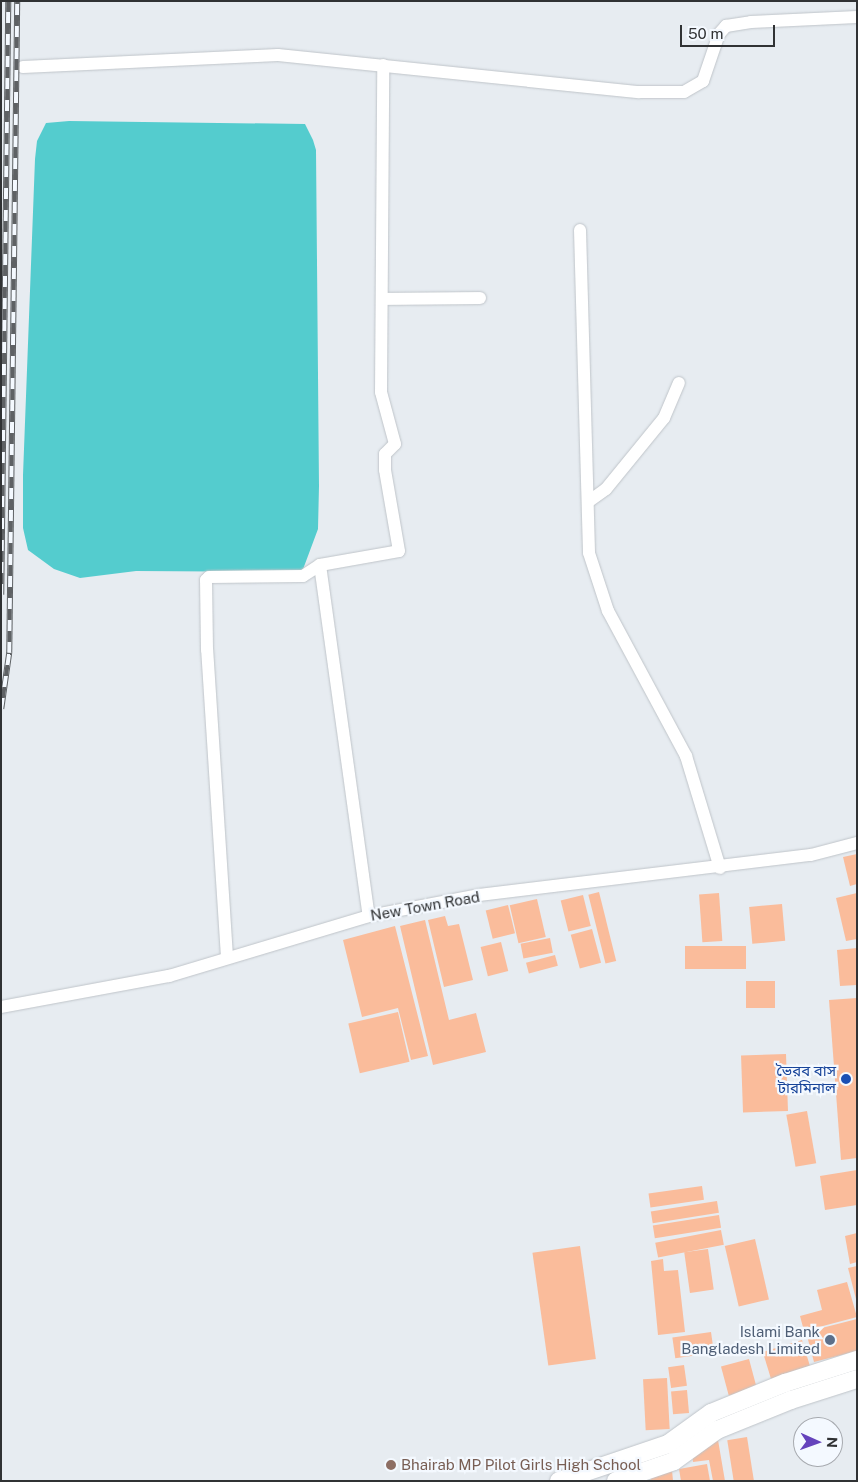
<!DOCTYPE html>
<meta charset="utf-8">
<style>
body{margin:0}
#map{position:relative;width:858px;height:1482px;overflow:hidden;background:#e7ecf1;font-family:"Public Sans","Noto Sans Bengali",sans-serif}
div>[style]{position:absolute}
.water>*{inset:0;background:#54ccce}
.building>*{inset:0;background:#fabc9b;transform-origin:0 0}
.roads{filter:drop-shadow(0 0 1px #bfc4c9) drop-shadow(0 0 1px #bfc4c9)}
.street>*{height:12px;margin:-6px;padding:0 6px;transform-origin:6px;border-radius:6px;background:#fff}
.secondary>*{height:18px;margin:-9px;padding:0 9px;transform-origin:9px;border-radius:9px;background:#fff}
.rail>*{height:5.5px;margin-top:-2.75px;transform-origin:0;background:repeating-linear-gradient(90deg,#f4f9ff 0 11px,#5e6164 0 22px);box-sizing:border-box;border-block:1px solid #5e6164}
.dots>*{width:14px;height:14px;translate:-50% -50%;box-sizing:border-box;border:2px solid #f4f9ff;border-radius:50%}
span{translate:-50% -50%;white-space:nowrap;text-align:center;line-height:1.15;-webkit-text-stroke:4.5px #f4f9ff;paint-order:stroke}
.street-label{font-size:15px;color:#303234}
.transit-label{font-size:15px;color:#164399}
.right{translate:-100% -50%;text-align:right}
.service-label{font-size:15px;color:#4e5e75}
.education-label{font-size:15px;color:#785e54}
.left{translate:0 -50%;text-align:left}
.frame{position:absolute;inset:0;border:2px solid #303234;pointer-events:none}
.north{position:absolute;left:793px;top:1417px;width:50px;height:50px;box-sizing:border-box;background:#f4f9ff;border:1px solid #a6a9ae;border-radius:50%;rotate:92deg;font-size:14px;font-weight:700;line-height:20px;text-align:center;color:#303234}
.north::after{content:'';display:block;margin:auto;width:18px;height:22px;background:#6543bc;clip-path:polygon(50% 0,100% 100%,50% 72%,0 100%)}
.scale{position:absolute;left:680px;top:25px;width:95px;height:22px;box-sizing:border-box;border:2px solid #303234;border-top:0;padding-left:6px;font-size:15px;line-height:18px;white-space:nowrap;color:#303234;-webkit-text-stroke:4px #f4f9ff;paint-order:stroke}
</style>
<div id="map">
<div class="water">
<div style="clip-path:polygon(69px 121px,305px 124px,313px 140px,316px 150px,319px 486px,318px 529px,302px 572px,136px 571px,80px 578px,54px 569px,28px 550px,23px 528px,23px 475px,35px 159px,37px 141px,46px 123px)"></div>
</div>
<div class="building">
<div style="clip-path:polygon(857px 854px,857px 884px,850px 886px,843px 857px)"></div>
<div style="left:599px;top:892px;width:71px;height:11px;rotate:76deg"></div>
<div style="left:719px;top:893px;width:48px;height:20px;rotate:86deg"></div>
<div style="clip-path:polygon(857px 893px,857px 939px,846px 941px,836px 898px)"></div>
<div style="left:583px;top:895px;width:32px;height:23px;rotate:76deg"></div>
<div style="left:537px;top:899px;width:39px;height:28px;rotate:77deg"></div>
<div style="left:782px;top:904px;width:37px;height:33px;rotate:85deg"></div>
<div style="left:508px;top:905px;width:29px;height:23px;rotate:76deg"></div>
<div style="clip-path:polygon(445px 916px,448px 926px,459px 924px,473px 980px,444px 987px,428px 920px)"></div>
<div style="clip-path:polygon(425px 920px,449px 1020px,476px 1013px,486px 1052px,433px 1065px,400px 926px)"></div>
<div style="clip-path:polygon(395px 926px,428px 1056px,411px 1060px,398px 1008px,362px 1017px,343px 940px)"></div>
<div style="left:592px;top:929px;width:35px;height:22px;rotate:75deg"></div>
<div style="left:550px;top:938px;width:15px;height:30px;rotate:79deg"></div>
<div style="left:501px;top:942px;width:30px;height:21px;rotate:76deg"></div>
<div style="left:746px;top:946px;width:23px;height:61px;rotate:90deg"></div>
<div style="clip-path:polygon(857px 948px,857px 985px,840px 986px,837px 950px)"></div>
<div style="left:555px;top:955px;width:11px;height:30px;rotate:75deg"></div>
<div style="left:746px;top:981px;width:29px;height:27px"></div>
<div style="clip-path:polygon(857px 998px,857px 1158px,841px 1160px,829px 1000px)"></div>
<div style="left:398px;top:1012px;width:51px;height:51px;rotate:77deg"></div>
<div style="left:786px;top:1054px;width:57px;height:45px;rotate:88deg"></div>
<div style="left:807px;top:1111px;width:53px;height:21px;rotate:80deg"></div>
<div style="clip-path:polygon(857px 1170px,857px 1205px,825px 1210px,820px 1176px)"></div>
<div style="left:702px;top:1186px;width:14px;height:54px;rotate:82deg"></div>
<div style="left:717px;top:1201px;width:12px;height:67px;rotate:81deg"></div>
<div style="left:719px;top:1215px;width:13px;height:67px;rotate:81deg"></div>
<div style="left:721px;top:1230px;width:15px;height:67px;rotate:79deg"></div>
<div style="clip-path:polygon(857px 1233px,857px 1262px,850px 1264px,845px 1236px)"></div>
<div style="left:755px;top:1239px;width:62px;height:31px;rotate:77deg"></div>
<div style="left:580px;top:1246px;width:114px;height:48px;rotate:82deg"></div>
<div style="left:708px;top:1249px;width:41px;height:24px;rotate:82deg"></div>
<div style="clip-path:polygon(663px 1259px,664px 1271px,678px 1270px,685px 1332px,658px 1335px,651px 1261px)"></div>
<div style="clip-path:polygon(857px 1266px,857px 1299px,856px 1299px,848px 1268px)"></div>
<div style="clip-path:polygon(847px 1282px,857px 1317px,804px 1331px,800px 1316px,822px 1310px,817px 1290px)"></div>
<div style="clip-path:polygon(857px 1319px,857px 1351px,814px 1362px,806px 1332px)"></div>
<div style="left:711px;top:1332px;width:21px;height:39px;rotate:82deg"></div>
<div style="left:802px;top:1340px;width:28px;height:41px;rotate:73deg"></div>
<div style="left:749px;top:1359px;width:30px;height:29px;rotate:75deg"></div>
<div style="left:684px;top:1365px;width:21px;height:16px;rotate:82deg"></div>
<div style="left:667px;top:1378px;width:51px;height:24px;rotate:87deg"></div>
<div style="left:687px;top:1390px;width:23px;height:16px;rotate:85deg"></div>
<div style="left:747px;top:1437px;width:45px;height:20px;rotate:81deg"></div>
<div style="clip-path:polygon(718px 1440px,725px 1481px,713px 1481px,709px 1460px,693px 1462px,692px 1450px)"></div>
<div style="clip-path:polygon(707px 1464px,710px 1481px,681px 1481px,679px 1469px)"></div>
<div style="clip-path:polygon(672px 1470px,673px 1481px,651px 1481px,649px 1473px)"></div>
</div>
<div class="roads">
<div class="street">
<div style="left:23px;top:67px;width:255px;rotate:-2.7deg"></div>
<div style="left:278px;top:55px;width:363px;rotate:5.9deg"></div>
<div style="left:639px;top:92px;width:45px"></div>
<div style="left:684px;top:92px;width:22px;rotate:-30deg"></div>
<div style="left:703px;top:81px;width:50px;rotate:-71.2deg"></div>
<div style="left:719px;top:34px;width:11px;rotate:-49deg"></div>
<div style="left:726px;top:26px;width:25px;rotate:-9deg"></div>
<div style="left:751px;top:22px;width:106px;rotate:-2.7deg"></div>
<div style="left:580px;top:230px;width:323px;rotate:88.4deg"></div>
<div style="left:589px;top:553px;width:61px;rotate:71.9deg"></div>
<div style="left:608px;top:611px;width:165px;rotate:61.7deg"></div>
<div style="left:686px;top:756px;width:117px;rotate:73.1deg"></div>
<div style="left:382px;top:299px;width:98px;rotate:-0.6deg"></div>
<div style="left:588px;top:502px;width:22px;rotate:-36deg"></div>
<div style="left:606px;top:489px;width:92px;rotate:-50.8deg"></div>
<div style="left:664px;top:418px;width:38px;rotate:-67deg"></div>
<div style="left:320px;top:565px;width:354px;rotate:82.1deg"></div>
<div style="left:227px;top:957px;width:308px;rotate:-93.7deg"></div>
<div style="left:207px;top:650px;width:70px;rotate:-90.8deg"></div>
<div style="left:206px;top:580px;width:4px;rotate:-45deg"></div>
<div style="left:209px;top:577px;width:94px;rotate:-0.6deg"></div>
<div style="left:303px;top:576px;width:20px;rotate:-33deg"></div>
<div style="left:320px;top:565px;width:80px;rotate:-10deg"></div>
<div style="left:399px;top:551px;width:82px;rotate:-99.8deg"></div>
<div style="left:385px;top:470px;width:16px;rotate:-90deg"></div>
<div style="left:385px;top:454px;width:14px;rotate:-45deg"></div>
<div style="left:395px;top:444px;width:54px;rotate:-105.1deg"></div>
<div style="left:381px;top:392px;width:327px;rotate:-89.6deg"></div>
<div style="left:1px;top:1007px;width:171px;rotate:-10.5deg"></div>
<div style="left:169px;top:976px;width:209px;rotate:-16.7deg"></div>
<div style="left:369px;top:916px;width:112px;rotate:-10.8deg"></div>
<div style="left:479px;top:895px;width:334px;rotate:-6.9deg"></div>
<div style="left:811px;top:855px;width:48px;rotate:-14.6deg"></div>
</div>
<div class="secondary">
<div style="left:559px;top:1481px;width:115px;rotate:-18.7deg"></div>
<div style="left:668px;top:1444px;width:53px;rotate:-35.8deg"></div>
<div style="left:711px;top:1413px;width:80px;rotate:-22.1deg"></div>
<div style="left:785px;top:1383px;width:76px;rotate:-17.7deg"></div>
<div style="left:616px;top:1481px;width:61px;rotate:-19deg"></div>
<div style="left:674px;top:1461px;width:53px;rotate:-35.8deg"></div>
<div style="left:717px;top:1430px;width:80px;rotate:-22.1deg"></div>
<div style="left:791px;top:1400px;width:69px;rotate:-17.7deg"></div>
</div>
</div>
<div class="rail">
<div style="left:1px;top:595px;width:594px;rotate:-89.32deg"></div>
<div style="left:1px;top:709px;width:57px;rotate:-81.9deg"></div>
<div style="left:9px;top:653px;width:652px;rotate:-89.3deg"></div>
</div>
<div class="dots">
<div style="left:846px;top:1079px;background:#1a4fb4"></div>
<div style="left:830px;top:1340px;background:#5c6f8a"></div>
<div style="left:391px;top:1465px;background:#8d6e63"></div>
</div>
<div class="street-label">
<span style="left:425px;top:906px;rotate:-10deg">New Town Road</span>
</div>
<div class="transit-label">
<span class="right" style="left:836px;top:1079px">ভৈরব বাস<br>টারমিনাল</span>
</div>
<div class="service-label">
<span class="right" style="left:820px;top:1340px">Islami Bank<br>Bangladesh Limited</span>
</div>
<div class="education-label">
<span class="left" style="left:401px;top:1465px">Bhairab MP Pilot Girls High School</span>
</div>
<div class="frame"></div>
<div class="north">N</div>
<div class="scale">50 m</div>
</div>
